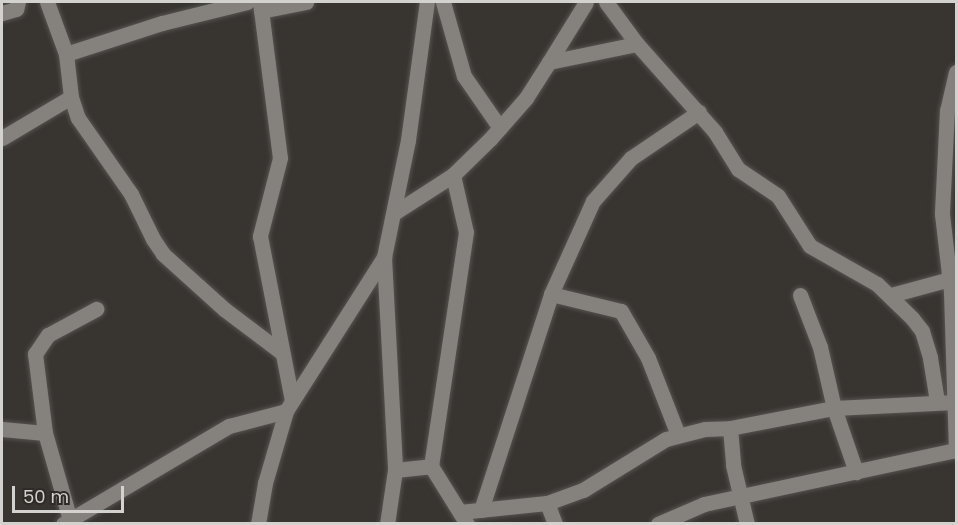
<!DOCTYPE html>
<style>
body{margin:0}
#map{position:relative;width:958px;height:525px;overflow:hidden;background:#383531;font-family:Poppins,sans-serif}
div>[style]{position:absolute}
.roads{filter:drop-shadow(0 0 2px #565350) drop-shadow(0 0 2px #565350)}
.street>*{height:15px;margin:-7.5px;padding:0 7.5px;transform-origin:7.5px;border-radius:7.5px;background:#85827d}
span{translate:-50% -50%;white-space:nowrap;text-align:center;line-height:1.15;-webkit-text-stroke:5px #2e2b27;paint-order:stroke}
.frame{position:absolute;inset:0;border:3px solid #d4d2cf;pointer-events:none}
.scale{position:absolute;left:12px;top:486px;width:112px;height:27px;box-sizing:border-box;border:3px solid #d4d2cf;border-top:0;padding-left:8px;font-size:18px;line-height:21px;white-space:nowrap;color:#d4d2cf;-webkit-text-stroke:4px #2e2b27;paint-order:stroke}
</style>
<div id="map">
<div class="roads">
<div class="street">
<div style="left:47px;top:2px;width:55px;rotate:69.9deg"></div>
<div style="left:66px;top:54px;width:43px;rotate:83.4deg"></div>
<div style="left:71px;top:97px;width:22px;rotate:72deg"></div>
<div style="left:78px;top:118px;width:93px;rotate:55.1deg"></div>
<div style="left:131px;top:194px;width:50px;rotate:63.9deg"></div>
<div style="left:153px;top:239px;width:18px;rotate:56deg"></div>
<div style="left:163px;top:254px;width:82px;rotate:42deg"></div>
<div style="left:224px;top:309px;width:71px;rotate:37deg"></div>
<div style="left:260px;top:2px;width:157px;rotate:82.7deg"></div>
<div style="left:280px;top:158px;width:81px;rotate:104.4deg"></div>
<div style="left:260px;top:236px;width:168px;rotate:79deg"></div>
<div style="left:443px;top:2px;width:77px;rotate:74.2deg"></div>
<div style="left:464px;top:76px;width:63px;rotate:55.3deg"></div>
<div style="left:606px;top:2px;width:52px;rotate:53.6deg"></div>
<div style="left:261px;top:11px;width:46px;rotate:-11.3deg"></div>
<div style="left:2px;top:13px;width:15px;rotate:-16deg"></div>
<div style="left:16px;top:9px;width:7px;rotate:-74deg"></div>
<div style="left:66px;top:54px;width:101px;rotate:-17.9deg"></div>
<div style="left:162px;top:23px;width:88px;rotate:-13.9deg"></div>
<div style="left:549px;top:62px;width:70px;rotate:-58.3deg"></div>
<div style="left:956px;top:72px;width:39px;rotate:103deg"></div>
<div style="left:947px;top:110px;width:104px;rotate:92.8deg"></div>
<div style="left:942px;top:214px;width:79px;rotate:83.4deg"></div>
<div style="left:951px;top:292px;width:159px;rotate:88.2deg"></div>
<div style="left:2px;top:138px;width:80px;rotate:-30.7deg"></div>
<div style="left:453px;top:175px;width:58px;rotate:77.2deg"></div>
<div style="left:466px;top:232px;width:237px;rotate:98.5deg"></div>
<div style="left:431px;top:466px;width:68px;rotate:58.2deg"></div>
<div style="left:394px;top:213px;width:70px;rotate:-32.8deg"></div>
<div style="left:453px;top:175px;width:52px;rotate:-44.2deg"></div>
<div style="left:490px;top:139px;width:55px;rotate:-48.7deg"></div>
<div style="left:526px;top:98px;width:43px;rotate:-57.4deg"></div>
<div style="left:549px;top:62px;width:90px;rotate:-11.6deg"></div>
<div style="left:637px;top:44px;width:118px;rotate:48.4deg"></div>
<div style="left:715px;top:132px;width:44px;rotate:58.1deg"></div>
<div style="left:738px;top:169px;width:48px;rotate:34deg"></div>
<div style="left:778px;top:196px;width:59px;rotate:57.4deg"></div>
<div style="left:810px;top:246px;width:77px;rotate:29.6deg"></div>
<div style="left:877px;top:284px;width:49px;rotate:44.2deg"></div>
<div style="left:912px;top:318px;width:16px;rotate:52deg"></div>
<div style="left:922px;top:331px;width:28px;rotate:73deg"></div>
<div style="left:930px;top:358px;width:44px;rotate:80.8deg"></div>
<div style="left:384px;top:257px;width:213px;rotate:87deg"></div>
<div style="left:395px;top:470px;width:55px;rotate:98.4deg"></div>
<div style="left:551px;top:294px;width:72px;rotate:13.7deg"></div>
<div style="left:621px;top:311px;width:54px;rotate:60.1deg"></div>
<div style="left:648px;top:358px;width:83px;rotate:68.7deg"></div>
<div style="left:800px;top:295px;width:56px;rotate:69deg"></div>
<div style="left:820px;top:347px;width:63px;rotate:77.1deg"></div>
<div style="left:834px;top:408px;width:68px;rotate:71deg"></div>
<div style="left:891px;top:295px;width:61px;rotate:-15.2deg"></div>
<div style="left:730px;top:428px;width:37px;rotate:85deg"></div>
<div style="left:733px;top:465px;width:61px;rotate:76.7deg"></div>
<div style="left:2px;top:429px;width:43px;rotate:5.3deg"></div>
<div style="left:395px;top:470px;width:36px;rotate:-6deg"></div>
<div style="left:547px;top:503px;width:22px;rotate:69deg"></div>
<div style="left:481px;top:510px;width:227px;rotate:-72deg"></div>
<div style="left:551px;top:294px;width:102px;rotate:-65.7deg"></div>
<div style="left:593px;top:201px;width:57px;rotate:-48.5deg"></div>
<div style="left:631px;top:158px;width:82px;rotate:-34.1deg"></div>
<div style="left:460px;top:512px;width:87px;rotate:-5.9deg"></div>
<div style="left:547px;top:503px;width:38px;rotate:-20deg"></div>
<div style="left:583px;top:490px;width:97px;rotate:-31.6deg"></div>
<div style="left:666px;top:439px;width:40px;rotate:-14.4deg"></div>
<div style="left:705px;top:429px;width:25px;rotate:-2deg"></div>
<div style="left:730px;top:428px;width:106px;rotate:-10.9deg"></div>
<div style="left:834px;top:408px;width:121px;rotate:-2.8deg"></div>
<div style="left:70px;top:520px;width:91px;rotate:-106deg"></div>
<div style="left:45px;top:433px;width:80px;rotate:-97.2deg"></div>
<div style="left:35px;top:354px;width:23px;rotate:-56deg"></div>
<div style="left:48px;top:335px;width:55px;rotate:-28.4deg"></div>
<div style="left:63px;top:524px;width:193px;rotate:-30.6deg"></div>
<div style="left:229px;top:426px;width:59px;rotate:-14.7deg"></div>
<div style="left:258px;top:524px;width:42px;rotate:-80.3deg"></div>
<div style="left:265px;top:483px;width:75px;rotate:-73.7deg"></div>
<div style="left:286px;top:411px;width:183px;rotate:-57.5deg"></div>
<div style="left:384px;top:257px;width:119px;rotate:-78.4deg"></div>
<div style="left:408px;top:140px;width:139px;rotate:-82.2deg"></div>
<div style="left:658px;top:524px;width:50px;rotate:-23.5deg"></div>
<div style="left:704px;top:504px;width:258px;rotate:-12.1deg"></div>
</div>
</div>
<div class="frame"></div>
<div class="scale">50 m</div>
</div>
